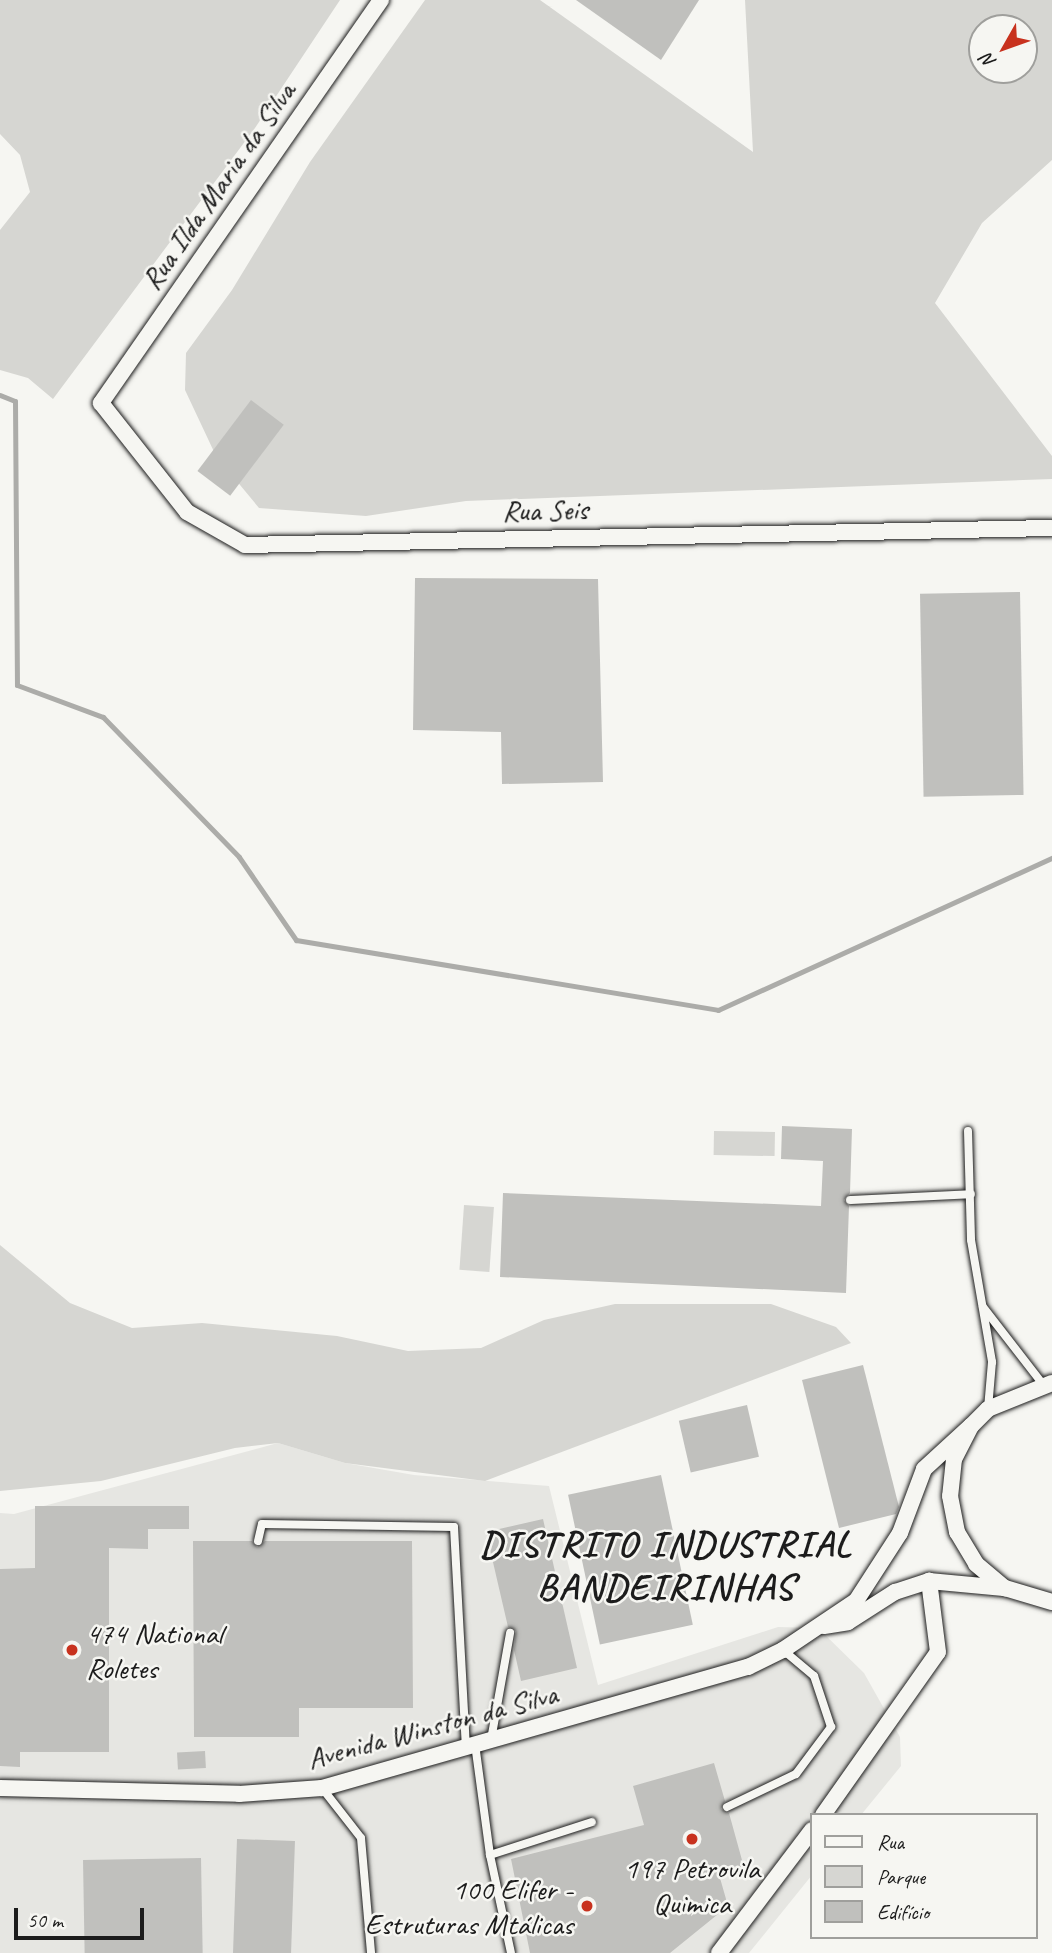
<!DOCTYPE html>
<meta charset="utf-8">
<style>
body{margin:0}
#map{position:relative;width:1052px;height:1953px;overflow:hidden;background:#f6f6f2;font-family:Caveat,sans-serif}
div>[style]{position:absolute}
.built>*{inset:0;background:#e6e6e2}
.green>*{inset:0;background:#d6d6d2;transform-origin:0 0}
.stream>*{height:5px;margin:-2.5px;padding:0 2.5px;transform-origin:2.5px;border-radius:2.5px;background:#acaca9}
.building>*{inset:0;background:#c0c0bd;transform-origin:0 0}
.roads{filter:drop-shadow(0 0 2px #1c1c1c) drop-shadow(0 0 2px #1c1c1c)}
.lane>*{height:8px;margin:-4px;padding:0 4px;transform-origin:4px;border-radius:4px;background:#f6f6f2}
.street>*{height:16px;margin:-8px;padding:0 8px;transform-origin:8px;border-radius:8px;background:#f6f6f2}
.dots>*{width:19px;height:19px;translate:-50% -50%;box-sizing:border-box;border:4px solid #f6f6f2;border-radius:50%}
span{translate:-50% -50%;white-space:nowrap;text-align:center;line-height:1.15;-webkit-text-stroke:5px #f6f6f2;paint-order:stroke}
.street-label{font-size:30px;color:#1c1c1c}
.poi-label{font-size:30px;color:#1c1c1c}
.left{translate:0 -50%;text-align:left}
.right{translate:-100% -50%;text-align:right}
.district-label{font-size:37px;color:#1c1c1c;font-weight:700;letter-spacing:2px}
.legend{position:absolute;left:810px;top:1813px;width:228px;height:126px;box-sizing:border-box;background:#f6f6f2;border:2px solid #9f9f9c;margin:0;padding:9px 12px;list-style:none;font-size:21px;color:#1c1c1c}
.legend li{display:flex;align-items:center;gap:14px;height:35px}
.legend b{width:35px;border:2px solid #9f9f9c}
.north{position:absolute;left:968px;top:14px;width:70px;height:70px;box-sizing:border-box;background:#f6f6f2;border:2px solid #9f9f9c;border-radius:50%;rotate:230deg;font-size:19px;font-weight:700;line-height:28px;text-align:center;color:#1c1c1c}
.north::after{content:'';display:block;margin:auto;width:24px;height:32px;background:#c8321e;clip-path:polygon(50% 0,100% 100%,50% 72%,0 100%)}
.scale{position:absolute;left:14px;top:1908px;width:130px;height:32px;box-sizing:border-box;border:4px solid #1c1c1c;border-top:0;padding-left:9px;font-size:21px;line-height:24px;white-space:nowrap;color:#1c1c1c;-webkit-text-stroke:5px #f6f6f2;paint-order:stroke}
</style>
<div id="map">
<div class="built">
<div style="clip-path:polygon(278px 1443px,345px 1463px,414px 1475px,549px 1486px,598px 1685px,778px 1627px,818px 1628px,864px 1673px,900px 1737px,901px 1766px,861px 1815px,812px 1815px,812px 1875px,749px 1953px,0 1953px,0 1513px,14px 1514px)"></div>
</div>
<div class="green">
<div style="clip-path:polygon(0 0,340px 0,255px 128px,53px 399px,28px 378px,0 370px,0 230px,30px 192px,20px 155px,0 134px)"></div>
<div style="clip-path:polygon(evenodd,425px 0,540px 0,753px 152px,745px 0,1052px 0,1052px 160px,982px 223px,935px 303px,1052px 456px,1052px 479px,466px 501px,366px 516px,259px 508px,216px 456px,185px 390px,186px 353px,232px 290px,310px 162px,425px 0,982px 28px,1024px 28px,1024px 70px,982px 70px,982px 28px)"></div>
<div style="left:714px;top:1131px;width:61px;height:24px;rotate:1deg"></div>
<div style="left:464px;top:1205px;width:30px;height:65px;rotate:4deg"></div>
<div style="clip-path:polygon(0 1245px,70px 1303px,132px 1328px,202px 1323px,337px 1336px,408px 1351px,481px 1348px,544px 1320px,615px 1304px,771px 1304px,836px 1327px,851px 1343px,485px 1481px,345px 1463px,278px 1443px,235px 1448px,101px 1481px,0 1491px)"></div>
</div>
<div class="stream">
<div style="left:0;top:395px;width:16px;rotate:22deg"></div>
<div style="left:15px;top:401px;width:284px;rotate:89.6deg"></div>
<div style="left:17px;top:685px;width:92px;rotate:20.4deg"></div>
<div style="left:103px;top:717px;width:195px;rotate:45.8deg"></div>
<div style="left:239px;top:857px;width:101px;rotate:55.5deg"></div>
<div style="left:296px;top:940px;width:428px;rotate:9.4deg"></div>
<div style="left:718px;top:1010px;width:367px;rotate:-24.5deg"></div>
</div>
<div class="building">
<div style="clip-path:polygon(576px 0,699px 0,661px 60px)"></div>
<div style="left:251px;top:400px;width:41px;height:89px;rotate:37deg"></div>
<div style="clip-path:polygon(415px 578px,598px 579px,603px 782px,502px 784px,501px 732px,413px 730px)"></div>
<div style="left:1020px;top:592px;width:203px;height:100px;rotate:89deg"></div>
<div style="clip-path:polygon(782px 1126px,852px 1129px,850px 1193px,844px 1200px,849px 1206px,846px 1293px,500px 1277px,503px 1193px,821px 1206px,823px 1161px,781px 1159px)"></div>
<div style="clip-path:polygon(863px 1365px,899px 1507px,896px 1514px,839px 1528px,802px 1380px)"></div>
<div style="left:747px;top:1405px;width:53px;height:70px;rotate:77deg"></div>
<div style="left:661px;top:1475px;width:153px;height:95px;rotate:78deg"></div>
<div style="clip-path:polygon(35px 1506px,189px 1506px,189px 1529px,148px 1529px,148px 1549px,109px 1548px,109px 1752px,20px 1752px,20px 1767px,0 1766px,0 1569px,35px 1568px)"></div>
<div style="clip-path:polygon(543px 1519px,577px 1668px,521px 1681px,514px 1650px,516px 1631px,508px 1627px,486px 1532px)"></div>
<div style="clip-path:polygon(193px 1541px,252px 1541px,257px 1547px,265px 1541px,412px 1541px,413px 1708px,299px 1708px,299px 1737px,194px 1737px)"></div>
<div style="left:205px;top:1751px;width:17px;height:28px;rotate:87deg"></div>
<div style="clip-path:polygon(714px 1763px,725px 1801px,721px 1809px,729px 1813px,745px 1871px,720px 1878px,728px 1906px,670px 1953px,530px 1953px,511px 1859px,644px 1825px,633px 1786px)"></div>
<div style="left:237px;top:1839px;width:58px;height:114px;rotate:2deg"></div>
<div style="left:201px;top:1858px;width:95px;height:118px;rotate:89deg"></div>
</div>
<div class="roads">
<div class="lane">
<div style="left:968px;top:1131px;width:109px;rotate:88.4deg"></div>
<div style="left:971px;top:1240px;width:124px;rotate:80.2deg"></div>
<div style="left:992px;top:1362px;width:47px;rotate:94.9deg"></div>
<div style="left:850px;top:1200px;width:121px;rotate:-2.8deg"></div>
<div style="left:983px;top:1307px;width:96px;rotate:52.2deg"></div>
<div style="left:258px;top:1541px;width:17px;rotate:-77deg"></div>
<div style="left:262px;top:1524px;width:192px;rotate:0.9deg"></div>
<div style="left:454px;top:1527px;width:220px;rotate:86.9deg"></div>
<div style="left:491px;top:1740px;width:109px;rotate:-79.9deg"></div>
<div style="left:475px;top:1744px;width:112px;rotate:82.3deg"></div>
<div style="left:490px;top:1855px;width:100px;rotate:77.9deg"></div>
<div style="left:322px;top:1788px;width:63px;rotate:52deg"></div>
<div style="left:361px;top:1838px;width:115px;rotate:85deg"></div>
<div style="left:727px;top:1807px;width:76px;rotate:-25.6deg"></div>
<div style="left:796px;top:1774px;width:59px;rotate:-53.3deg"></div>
<div style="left:831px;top:1727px;width:54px;rotate:-108.4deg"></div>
<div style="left:814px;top:1676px;width:40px;rotate:-140deg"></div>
<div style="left:490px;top:1855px;width:107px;rotate:-17.9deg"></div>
</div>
<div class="street">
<div style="left:381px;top:0;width:491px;rotate:124.8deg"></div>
<div style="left:101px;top:403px;width:139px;rotate:51.7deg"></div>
<div style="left:187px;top:512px;width:67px;rotate:29.6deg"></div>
<div style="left:245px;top:545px;width:807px;rotate:-1.21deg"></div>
<div style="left:1052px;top:1383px;width:69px;rotate:157.9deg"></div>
<div style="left:988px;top:1409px;width:24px;rotate:135deg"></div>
<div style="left:971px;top:1426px;width:37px;rotate:117deg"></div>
<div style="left:954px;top:1459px;width:37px;rotate:96deg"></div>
<div style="left:950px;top:1496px;width:37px;rotate:79deg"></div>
<div style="left:957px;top:1532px;width:37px;rotate:59deg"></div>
<div style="left:976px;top:1564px;width:38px;rotate:40deg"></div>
<div style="left:1005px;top:1588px;width:49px;rotate:16.6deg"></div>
<div style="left:824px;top:1626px;width:24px;rotate:-9deg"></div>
<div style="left:848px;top:1622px;width:56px;rotate:-32.6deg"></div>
<div style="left:895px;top:1592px;width:36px;rotate:-18deg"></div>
<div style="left:929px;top:1581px;width:75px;rotate:5.3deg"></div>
<div style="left:0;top:1788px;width:239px;rotate:1.4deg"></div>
<div style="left:239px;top:1794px;width:83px;rotate:-4.1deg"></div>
<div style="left:322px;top:1788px;width:443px;rotate:-15.9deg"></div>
<div style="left:748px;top:1667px;width:39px;rotate:-26deg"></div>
<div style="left:783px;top:1650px;width:88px;rotate:-33.9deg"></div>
<div style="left:856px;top:1601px;width:81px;rotate:-57.1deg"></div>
<div style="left:900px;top:1533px;width:68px;rotate:-69.4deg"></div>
<div style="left:924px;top:1469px;width:64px;rotate:-42.5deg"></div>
<div style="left:823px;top:1815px;width:199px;rotate:-54.8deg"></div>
<div style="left:938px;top:1652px;width:72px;rotate:-97.2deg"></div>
<div style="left:719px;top:1953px;width:154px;rotate:-52.9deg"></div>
</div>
</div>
<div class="dots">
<div style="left:72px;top:1650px;background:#c8321e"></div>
<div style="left:692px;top:1839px;background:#c8321e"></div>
<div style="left:587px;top:1906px;background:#c8321e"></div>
</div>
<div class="street-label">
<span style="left:218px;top:186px;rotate:-55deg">Rua Ilda Maria da Silva</span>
<span style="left:545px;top:510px;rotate:-1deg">Rua Seis</span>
<span style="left:432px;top:1726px;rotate:-15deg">Avenida Winston da Silva</span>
</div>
<div class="poi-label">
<span class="left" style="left:86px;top:1650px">474 National<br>Roletes</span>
<span style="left:692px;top:1885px">197 Petrovila<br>Quimica</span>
<span class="right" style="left:573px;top:1906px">100 Elifer -<br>Estruturas Mtálicas</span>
</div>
<div class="district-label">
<span style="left:666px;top:1566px">DISTRITO INDUSTRIAL<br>BANDEIRINHAS</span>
</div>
<ul class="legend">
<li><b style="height:9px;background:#f6f6f2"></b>Rua</li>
<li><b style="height:19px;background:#d6d6d2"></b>Parque</li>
<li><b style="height:19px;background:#c0c0bd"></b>Edifício</li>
</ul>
<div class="north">N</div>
<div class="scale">50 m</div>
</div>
